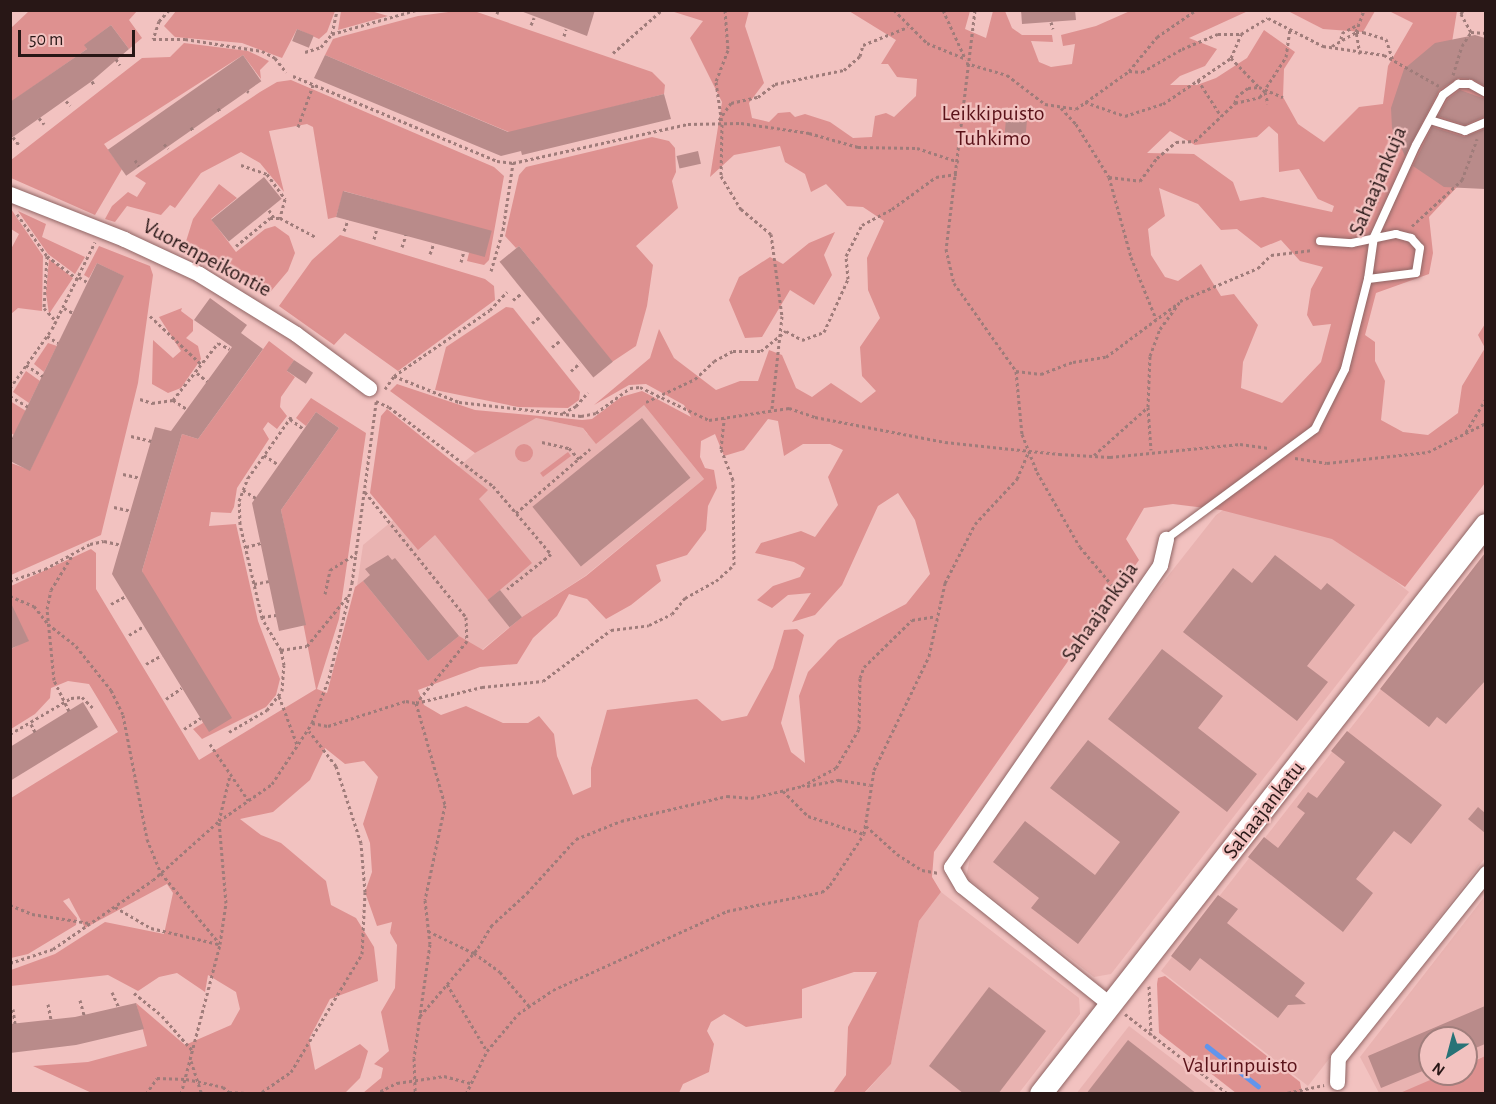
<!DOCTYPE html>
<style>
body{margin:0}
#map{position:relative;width:1496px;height:1104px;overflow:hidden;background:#f2c2c0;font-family:"Alegreya Sans",sans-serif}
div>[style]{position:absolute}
.built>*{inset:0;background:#e9b3b1}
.green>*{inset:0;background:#de9190;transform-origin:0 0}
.round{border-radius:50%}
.stream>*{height:4.5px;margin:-2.25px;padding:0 2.25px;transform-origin:2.25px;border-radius:2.25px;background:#6195ec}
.building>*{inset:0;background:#b98b8a;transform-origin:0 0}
.path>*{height:3px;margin-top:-1.5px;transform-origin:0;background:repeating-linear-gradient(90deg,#9f7c7a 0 3px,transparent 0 6px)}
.roads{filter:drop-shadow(0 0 2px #8f6564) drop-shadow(0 0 2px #8f6564)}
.service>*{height:8px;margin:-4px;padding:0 4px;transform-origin:4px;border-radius:4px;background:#fff}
.minor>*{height:15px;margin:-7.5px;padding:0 7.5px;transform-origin:7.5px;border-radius:7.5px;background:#fff}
.secondary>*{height:22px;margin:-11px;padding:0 11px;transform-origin:11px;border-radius:11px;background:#fff}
span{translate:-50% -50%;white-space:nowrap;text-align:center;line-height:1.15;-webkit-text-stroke:4.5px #f2c2c0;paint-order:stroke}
.park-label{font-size:22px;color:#5a1219}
.street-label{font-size:22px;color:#281716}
.frame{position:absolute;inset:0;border:12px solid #281716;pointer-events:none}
.north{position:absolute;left:1418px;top:1026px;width:60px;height:60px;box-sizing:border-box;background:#f2c2c0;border:2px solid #a17e7c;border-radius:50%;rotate:216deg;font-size:16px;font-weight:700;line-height:24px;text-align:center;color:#281716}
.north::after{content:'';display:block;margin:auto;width:21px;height:27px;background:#287377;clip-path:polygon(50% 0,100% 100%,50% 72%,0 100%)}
.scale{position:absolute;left:18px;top:30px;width:117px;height:27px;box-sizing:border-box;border:3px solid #281716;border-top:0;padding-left:8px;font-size:18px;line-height:21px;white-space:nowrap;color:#281716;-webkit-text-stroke:4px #f2c2c0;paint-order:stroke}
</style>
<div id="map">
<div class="built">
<div style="clip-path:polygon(644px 405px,704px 479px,585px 576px,522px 617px,472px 658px,415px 685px,353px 614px,363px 545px,475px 453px,515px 427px,536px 418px,583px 428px,587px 434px)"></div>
<div style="clip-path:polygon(1245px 495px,1331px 530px,1409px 592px,1111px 974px,1094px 977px,966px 877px,972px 850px,1067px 704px,1216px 515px)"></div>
<div style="clip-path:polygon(1485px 556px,1485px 858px,1308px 1086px,1161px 971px)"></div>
<div style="clip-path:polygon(941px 892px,1079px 998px,1080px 1014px,1019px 1093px,864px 1094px,891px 1064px,919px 921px)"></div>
<div style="clip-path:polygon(1485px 896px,1485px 1056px,1466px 1064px,1466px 1038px,1430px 1038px,1430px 1074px,1444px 1074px,1400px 1094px,1379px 1093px,1360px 1057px)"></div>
<div style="clip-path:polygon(1129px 1026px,1217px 1093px,1076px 1094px)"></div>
</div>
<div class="green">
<div style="clip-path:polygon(29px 11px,137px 11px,129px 20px,142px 38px,129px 49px,111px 25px,85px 45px,87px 49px,11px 102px,11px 28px)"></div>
<div style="clip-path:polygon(176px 11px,335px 11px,327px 32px,319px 39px,297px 29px,282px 58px,242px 43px,175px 37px,164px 26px)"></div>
<div style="clip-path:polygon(341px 11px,371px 11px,388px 16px,338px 30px)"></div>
<div style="clip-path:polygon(456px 11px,477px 12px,652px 72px,665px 85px,664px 94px,511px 133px,325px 55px,333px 39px,343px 36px,418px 16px)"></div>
<div style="clip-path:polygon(evenodd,671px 11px,749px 11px,745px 26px,764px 83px,749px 103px,752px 118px,769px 122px,778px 113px,790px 112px,795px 117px,805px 114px,830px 122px,853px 138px,872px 137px,875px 116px,886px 113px,894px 117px,916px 96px,917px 79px,897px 77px,888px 64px,881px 64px,896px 40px,849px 11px,970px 11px,965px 29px,986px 38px,993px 11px,1005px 11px,1012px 28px,1022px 35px,1052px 35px,1053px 42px,1031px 41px,1039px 62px,1051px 67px,1072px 64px,1075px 44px,1063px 46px,1061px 35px,1096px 26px,1130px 11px,1248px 11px,1189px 38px,1217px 49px,1205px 66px,1180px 76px,1170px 85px,1197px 85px,1216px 78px,1247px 58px,1264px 30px,1295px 52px,1284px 69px,1283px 97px,1298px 124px,1324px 142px,1359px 107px,1383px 104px,1388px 66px,1413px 23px,1389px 11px,1457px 11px,1449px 61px,1485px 83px,1485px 157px,1429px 217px,1433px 253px,1429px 274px,1376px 293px,1365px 335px,1375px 342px,1375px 361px,1385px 381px,1381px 420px,1403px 432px,1428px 435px,1458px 413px,1462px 386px,1485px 348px,1478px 335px,1485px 324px,1485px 483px,1405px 587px,1332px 539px,1221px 510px,1173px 504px,1144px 508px,1126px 539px,1139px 560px,934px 852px,932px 877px,941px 892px,919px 921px,891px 1064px,864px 1093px,833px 1093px,846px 1075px,848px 1027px,877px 972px,854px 972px,802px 989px,802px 1018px,746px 1027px,724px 1014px,711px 1022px,707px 1031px,714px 1044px,709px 1072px,683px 1084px,679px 1093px,363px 1093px,381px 1078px,383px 1068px,374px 1064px,389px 1051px,381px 1012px,395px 988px,397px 945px,390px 933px,392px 922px,377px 926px,365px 892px,372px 872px,370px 843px,363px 824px,378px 777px,364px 761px,345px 764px,325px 748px,310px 780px,273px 812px,240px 819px,261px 835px,281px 843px,326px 881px,331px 905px,356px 918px,374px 947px,378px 981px,330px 999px,309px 1039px,315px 1070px,360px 1044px,368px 1051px,360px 1078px,345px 1093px,94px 1094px,33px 1066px,88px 1062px,147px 1046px,136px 1003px,185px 1045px,231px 1025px,240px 1009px,236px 992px,208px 975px,205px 992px,177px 973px,159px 977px,138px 991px,108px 975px,11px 986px,11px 970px,55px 954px,105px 922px,164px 934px,173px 893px,167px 884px,85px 928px,69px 898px,63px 901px,77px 918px,76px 925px,28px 954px,11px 958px,11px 798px,118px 732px,89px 684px,68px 681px,51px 688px,50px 698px,35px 714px,11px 729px,11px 649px,28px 640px,11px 605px,11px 586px,91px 549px,96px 553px,96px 589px,199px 760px,316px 689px,281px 510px,339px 428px,316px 412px,306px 426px,296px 418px,311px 398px,366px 433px,339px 619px,317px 689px,327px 693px,355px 587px,363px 581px,428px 661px,459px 636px,483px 650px,522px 617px,586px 576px,704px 479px,644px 405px,596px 444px,583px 428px,536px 418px,475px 453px,390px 391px,397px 384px,475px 410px,582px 420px,592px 419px,621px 397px,642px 391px,691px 417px,684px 405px,646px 384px,629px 385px,594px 405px,650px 358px,659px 329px,674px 358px,716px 390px,740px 381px,758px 381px,769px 350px,782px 355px,796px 388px,812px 397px,831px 383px,861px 403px,876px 391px,862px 376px,860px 347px,880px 318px,868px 290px,867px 258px,884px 221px,863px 207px,847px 206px,826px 184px,811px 192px,805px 174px,785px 162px,780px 146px,734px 155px,710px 177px,722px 102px,690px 38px,703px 21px,671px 11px,1269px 126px,1278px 134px,1279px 172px,1299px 169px,1318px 199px,1334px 206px,1332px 212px,1263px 197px,1240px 201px,1233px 182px,1194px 154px,1147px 153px,1170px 131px,1195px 145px,1257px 137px,1269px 126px,671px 11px,1159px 188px,1198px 204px,1221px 230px,1237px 229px,1261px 248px,1281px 240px,1300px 261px,1323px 267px,1311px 289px,1307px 315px,1313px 326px,1331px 324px,1321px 362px,1282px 403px,1241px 388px,1243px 362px,1258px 325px,1234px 294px,1221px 296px,1201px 264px,1178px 281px,1165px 277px,1151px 255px,1148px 229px,1165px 216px,1159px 188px,671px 11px,768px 419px,778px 421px,784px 456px,803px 444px,830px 444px,843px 450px,828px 477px,838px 505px,815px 537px,801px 531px,761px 543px,755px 553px,794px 562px,805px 568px,800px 577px,773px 586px,757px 600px,772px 608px,788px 595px,811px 593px,792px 622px,815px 615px,842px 585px,878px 506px,898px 493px,915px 520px,930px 574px,906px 604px,838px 640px,808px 672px,799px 696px,805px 763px,791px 752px,781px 723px,804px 635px,797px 629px,784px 630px,773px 668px,747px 716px,722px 721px,697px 699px,607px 710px,591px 768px,591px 787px,573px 795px,557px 756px,554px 734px,539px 716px,528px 723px,503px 723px,466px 706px,441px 715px,424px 705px,418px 690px,480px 667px,517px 664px,533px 638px,557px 616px,569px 594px,587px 599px,606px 619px,631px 605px,661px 581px,656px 565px,687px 555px,706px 530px,708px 506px,717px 488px,714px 470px,705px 468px,700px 457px,701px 441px,715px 434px,724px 456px,744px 450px,768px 419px)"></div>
<div style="clip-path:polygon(1288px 11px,1375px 10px,1375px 11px,1363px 32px,1323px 29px)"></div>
<div style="clip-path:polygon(184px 43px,248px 51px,269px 61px,260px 70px,261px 79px,243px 55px,104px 144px,122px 169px,95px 215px,11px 178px,11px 160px,142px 58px,170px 57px)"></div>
<div style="clip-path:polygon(291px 80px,494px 167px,504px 176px,489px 260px,484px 265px,467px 261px,469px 253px,490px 232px,344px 191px,336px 217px,328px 219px,313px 127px,307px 124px,269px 131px,284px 192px,260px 163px,241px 152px,201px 173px,175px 208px,170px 205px,161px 215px,127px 206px,115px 222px,105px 219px,112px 206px,128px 192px,137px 197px,146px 183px,135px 176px,140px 172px,260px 92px,277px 82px)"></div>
<div style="clip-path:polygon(652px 137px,669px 141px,675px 148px,676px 172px,672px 181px,678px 208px,636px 246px,653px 265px,647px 306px,636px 346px,612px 362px,519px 246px,516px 248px,505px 236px,519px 175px,526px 167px)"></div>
<div style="clip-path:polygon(219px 184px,237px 198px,211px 219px,236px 252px,265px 229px,275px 226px,289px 236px,295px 253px,288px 271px,266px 297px,183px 251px,193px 219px)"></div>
<div style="clip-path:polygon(11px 209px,43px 256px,42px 311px,18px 308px,11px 314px,11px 249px,19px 234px,11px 229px)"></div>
<div style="clip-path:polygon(18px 211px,46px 224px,42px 237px,85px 257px,75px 274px,48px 254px)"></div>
<div style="clip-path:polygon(835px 232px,824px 255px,832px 275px,814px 305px,790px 290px,762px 337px,745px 338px,729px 300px,739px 277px,770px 257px,783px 264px,809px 243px)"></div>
<div style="clip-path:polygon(340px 235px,485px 279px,494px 286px,495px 300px,398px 371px,345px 333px,334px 345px,279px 306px,312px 260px)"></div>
<div style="clip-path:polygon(99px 246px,150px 266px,153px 275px,138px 383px,101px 535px,11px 575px,11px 463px,30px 470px,123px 276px,97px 263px,89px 278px,84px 275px)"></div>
<div style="clip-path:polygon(49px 259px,73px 278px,49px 314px,46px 293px)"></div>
<div style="clip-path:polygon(506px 307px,513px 308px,580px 392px,579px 400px,568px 408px,518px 407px,435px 390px,446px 347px)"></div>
<div style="clip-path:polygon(182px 308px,181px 311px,193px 320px,193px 331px,186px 338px,198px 346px,201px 359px,181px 388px,168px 393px,152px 384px,153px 340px,173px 358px,181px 351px,159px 317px)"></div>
<div style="clip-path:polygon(269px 341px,294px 360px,287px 371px,295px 377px,281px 397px,280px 407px,287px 416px,277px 429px,268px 422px,263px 429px,269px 439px,237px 488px,234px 507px,231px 513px,211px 512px,209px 526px,236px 524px,258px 621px,280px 679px,276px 695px,266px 707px,202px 739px,193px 729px,203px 723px,142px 571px,182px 434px,198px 439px)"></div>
<div style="clip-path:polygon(48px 343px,57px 346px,44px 372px,34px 364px)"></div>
<div style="clip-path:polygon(26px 371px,40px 381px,29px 403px,13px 392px)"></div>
<div style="clip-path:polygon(10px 401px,26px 411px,14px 435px,11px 433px)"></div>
<div style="clip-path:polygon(387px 409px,488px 490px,479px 499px,532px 563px,488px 600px,435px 535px,418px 550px,370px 493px,381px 416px)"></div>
<div class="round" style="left:515px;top:444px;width:18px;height:18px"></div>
<div style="left:568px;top:452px;width:5px;height:35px;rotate:53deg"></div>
<div style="clip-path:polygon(1165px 976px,1300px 1082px,1302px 1093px,1236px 1093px,1159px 1033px,1157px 984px,1158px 978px)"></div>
<div style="clip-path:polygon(1485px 1056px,1485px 1093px,1400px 1093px,1444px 1074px,1466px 1074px,1466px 1065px)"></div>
</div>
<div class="stream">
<div style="left:1207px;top:1046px;width:65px;rotate:38.1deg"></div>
</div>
<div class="building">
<div style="clip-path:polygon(518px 10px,595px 10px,587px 36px)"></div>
<div style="clip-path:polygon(1021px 10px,1075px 10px,1076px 20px,1022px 24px)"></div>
<div style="clip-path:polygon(111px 25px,129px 49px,92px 81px,10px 139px,10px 102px,87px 49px,84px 45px)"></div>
<div style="left:297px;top:29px;width:18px;height:13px;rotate:22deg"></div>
<div style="clip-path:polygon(1475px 35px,1485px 38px,1485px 86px,1472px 79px,1458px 78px,1439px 90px,1405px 156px,1392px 128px,1391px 108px,1404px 69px,1435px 43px)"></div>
<div style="left:243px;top:55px;width:32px;height:165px;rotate:55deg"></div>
<div style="clip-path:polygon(325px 55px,508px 132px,664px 94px,671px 119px,522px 155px,521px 151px,501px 156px,314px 78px)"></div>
<div style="clip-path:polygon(1460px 90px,1485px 99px,1485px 116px,1465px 125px,1438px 116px,1448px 99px)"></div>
<div style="left:1006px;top:119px;width:21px;height:16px;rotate:5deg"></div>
<div style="clip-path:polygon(1432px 127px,1464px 137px,1485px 129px,1485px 189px,1444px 187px,1413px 166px)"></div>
<div style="left:698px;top:151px;width:13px;height:22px;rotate:77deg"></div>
<div style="left:264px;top:177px;width:28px;height:68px;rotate:51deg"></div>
<div style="left:343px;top:191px;width:154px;height:27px;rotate:15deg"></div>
<div style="left:519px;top:246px;width:149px;height:25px;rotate:51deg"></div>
<div style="clip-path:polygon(97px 263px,124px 276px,30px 471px,10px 461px,10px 442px)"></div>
<div style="clip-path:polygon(210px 298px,247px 325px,241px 333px,263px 349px,198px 439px,182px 434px,142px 571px,232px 718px,209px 732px,112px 574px,155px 427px,171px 431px,232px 347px,194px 320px)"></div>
<div style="left:294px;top:360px;width:23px;height:13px;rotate:34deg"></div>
<div style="clip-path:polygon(316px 412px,339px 428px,281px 510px,306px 625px,279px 631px,252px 503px)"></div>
<div style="left:642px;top:418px;width:77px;height:141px;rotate:51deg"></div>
<div style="clip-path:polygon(1485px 553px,1485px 681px,1446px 724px,1437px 717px,1429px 727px,1380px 689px)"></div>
<div style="clip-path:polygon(388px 555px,392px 560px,395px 558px,459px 636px,428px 661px,363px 581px,370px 575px,365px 569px)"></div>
<div style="clip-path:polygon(1275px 555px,1321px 590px,1327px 583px,1355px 605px,1307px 666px,1328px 682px,1297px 721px,1183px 632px,1233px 568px,1252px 583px)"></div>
<div style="left:500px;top:590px;width:35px;height:16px;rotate:51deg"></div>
<div style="clip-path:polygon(10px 601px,29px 641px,10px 649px)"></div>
<div style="clip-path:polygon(1162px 649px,1223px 696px,1198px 728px,1257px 774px,1227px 812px,1108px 719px)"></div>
<div style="clip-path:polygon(83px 702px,98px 727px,10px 781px,10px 747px)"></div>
<div style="clip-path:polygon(1347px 731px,1442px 805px,1411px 844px,1394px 831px,1356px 879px,1373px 893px,1343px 932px,1248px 857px,1264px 837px,1278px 848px,1305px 813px,1297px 807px,1308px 792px,1317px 798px,1345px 762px,1331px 751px)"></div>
<div style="clip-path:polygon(1088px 740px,1180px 812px,1078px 944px,1031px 908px,1039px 898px,993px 862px,1025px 821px,1095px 875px,1120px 842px,1050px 788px)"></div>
<div style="clip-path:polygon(1478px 807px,1485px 813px,1485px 833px,1468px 819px)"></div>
<div style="clip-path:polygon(1218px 895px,1238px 909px,1227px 923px,1305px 983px,1295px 996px,1306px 1004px,1288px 1005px,1278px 1018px,1200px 958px,1190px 971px,1171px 956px)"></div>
<div style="clip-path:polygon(989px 987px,1046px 1031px,998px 1094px,964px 1094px,929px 1066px)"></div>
<div style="clip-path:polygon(136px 1003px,144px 1029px,76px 1045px,10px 1053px,10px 1024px,75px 1017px)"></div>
<div style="clip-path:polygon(1485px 1006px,1485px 1044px,1466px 1052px,1466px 1038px,1430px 1038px,1430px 1068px,1381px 1088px,1368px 1056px)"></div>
<div style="clip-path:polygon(1128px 1040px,1197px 1094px,1086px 1094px)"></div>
</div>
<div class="path">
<div style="left:169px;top:10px;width:15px;rotate:132deg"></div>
<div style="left:159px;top:21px;width:19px;rotate:108deg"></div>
<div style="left:153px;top:39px;width:32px"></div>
<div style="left:185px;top:39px;width:78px;rotate:8.9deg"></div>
<div style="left:262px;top:51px;width:15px;rotate:28deg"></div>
<div style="left:275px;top:58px;width:18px;rotate:52deg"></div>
<div style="left:725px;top:10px;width:40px;rotate:85.7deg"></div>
<div style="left:728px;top:50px;width:34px;rotate:111deg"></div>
<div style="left:716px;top:82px;width:42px;rotate:81.9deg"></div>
<div style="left:722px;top:124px;width:52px;rotate:91.1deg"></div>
<div style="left:721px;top:176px;width:39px;rotate:59deg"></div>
<div style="left:741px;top:209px;width:39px;rotate:40deg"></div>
<div style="left:771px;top:234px;width:83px;rotate:82.4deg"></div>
<div style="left:782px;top:316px;width:93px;rotate:96.2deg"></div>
<div style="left:894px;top:10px;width:47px;rotate:45deg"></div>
<div style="left:927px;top:43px;width:42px;rotate:22.3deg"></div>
<div style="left:943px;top:10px;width:53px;rotate:65.4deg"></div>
<div style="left:975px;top:10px;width:241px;rotate:96.9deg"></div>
<div style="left:946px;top:249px;width:35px;rotate:77deg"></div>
<div style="left:954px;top:283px;width:108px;rotate:54.8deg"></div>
<div style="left:1016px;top:371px;width:63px;rotate:84.6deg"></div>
<div style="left:1022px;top:434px;width:41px;rotate:68.5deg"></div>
<div style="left:1037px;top:472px;width:86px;rotate:60.2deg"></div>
<div style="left:1080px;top:547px;width:65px;rotate:50deg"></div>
<div style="left:497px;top:14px;width:4px;rotate:-76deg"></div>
<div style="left:1051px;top:22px;width:7px;rotate:74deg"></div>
<div style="left:531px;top:25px;width:8px;rotate:-67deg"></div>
<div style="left:1471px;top:32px;width:15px;rotate:4deg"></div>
<div style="left:332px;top:34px;width:87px;rotate:-15.9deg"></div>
<div style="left:564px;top:36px;width:7px;rotate:-74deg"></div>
<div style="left:1341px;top:39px;width:6px;rotate:-81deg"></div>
<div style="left:1342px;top:33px;width:19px;rotate:-28deg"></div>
<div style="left:1332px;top:46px;width:28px;rotate:-30deg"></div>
<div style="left:1356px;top:32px;width:7px"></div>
<div style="left:1363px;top:32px;width:24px;rotate:17deg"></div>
<div style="left:1386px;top:39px;width:22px;rotate:72deg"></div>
<div style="left:305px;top:52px;width:17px;rotate:-17deg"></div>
<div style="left:321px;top:47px;width:17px;rotate:-50deg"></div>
<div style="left:332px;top:34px;width:25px;rotate:-78deg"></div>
<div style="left:613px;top:53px;width:65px;rotate:-41.3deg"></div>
<div style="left:1360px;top:54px;width:22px;rotate:-100deg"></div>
<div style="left:1356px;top:32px;width:23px;rotate:-70deg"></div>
<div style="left:1231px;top:58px;width:40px;rotate:46deg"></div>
<div style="left:1259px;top:87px;width:26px;rotate:23deg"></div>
<div style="left:116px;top:59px;width:7px;rotate:56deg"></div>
<div style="left:966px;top:63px;width:43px;rotate:16.3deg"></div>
<div style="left:1007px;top:75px;width:48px;rotate:37.3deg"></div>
<div style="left:1045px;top:104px;width:31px;rotate:9deg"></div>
<div style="left:1076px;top:109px;width:65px;rotate:-35.6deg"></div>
<div style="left:1129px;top:71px;width:44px;rotate:-50.5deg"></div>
<div style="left:1157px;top:37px;width:47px;rotate:-34.7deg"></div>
<div style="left:1129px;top:71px;width:13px;rotate:4deg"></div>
<div style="left:1142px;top:72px;width:46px;rotate:-29.9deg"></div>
<div style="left:1182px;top:49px;width:39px;rotate:-23deg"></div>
<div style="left:1218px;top:34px;width:23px"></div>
<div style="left:1241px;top:34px;width:31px;rotate:-31deg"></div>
<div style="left:1268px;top:18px;width:62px;rotate:27deg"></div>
<div style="left:1323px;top:46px;width:62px;rotate:8.4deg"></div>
<div style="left:1384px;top:55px;width:63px;rotate:29.4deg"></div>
<div style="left:1453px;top:75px;width:30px;rotate:-73deg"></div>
<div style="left:1462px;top:46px;width:17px;rotate:-57deg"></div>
<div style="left:1471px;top:32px;width:21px;rotate:-119deg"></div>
<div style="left:1461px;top:14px;width:4px;rotate:-63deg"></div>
<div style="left:293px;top:76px;width:221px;rotate:22.6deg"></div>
<div style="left:497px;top:161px;width:16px;rotate:7deg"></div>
<div style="left:513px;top:163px;width:179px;rotate:-12.6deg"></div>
<div style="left:688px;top:124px;width:53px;rotate:-1.1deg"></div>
<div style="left:741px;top:123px;width:69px;rotate:8.4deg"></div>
<div style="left:809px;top:133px;width:51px;rotate:15.9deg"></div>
<div style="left:858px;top:147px;width:59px;rotate:1deg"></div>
<div style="left:917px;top:148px;width:44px;rotate:18.4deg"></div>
<div style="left:1198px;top:80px;width:43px;rotate:57.4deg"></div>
<div style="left:92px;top:81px;width:4px;rotate:63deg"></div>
<div style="left:247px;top:91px;width:2px;rotate:27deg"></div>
<div style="left:1265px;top:92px;width:12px;rotate:76deg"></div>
<div style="left:66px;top:101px;width:6px;rotate:45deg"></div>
<div style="left:1085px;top:102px;width:42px;rotate:19.3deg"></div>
<div style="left:1125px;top:116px;width:40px;rotate:-18deg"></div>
<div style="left:1163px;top:104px;width:82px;rotate:-34.1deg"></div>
<div style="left:1231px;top:58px;width:26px;rotate:-67deg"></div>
<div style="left:1235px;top:103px;width:6px;rotate:-81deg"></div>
<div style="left:1236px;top:97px;width:15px;rotate:-37deg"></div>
<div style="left:1248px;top:88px;width:11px;rotate:-5deg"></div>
<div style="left:218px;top:108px;width:4px;rotate:63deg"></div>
<div style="left:1061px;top:108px;width:22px;rotate:47deg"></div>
<div style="left:1076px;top:124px;width:62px;rotate:58.1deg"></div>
<div style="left:1109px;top:177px;width:83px;rotate:74.6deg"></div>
<div style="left:1131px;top:257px;width:67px;rotate:68deg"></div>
<div style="left:39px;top:118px;width:8px;rotate:50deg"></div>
<div style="left:719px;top:120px;width:21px;rotate:-55deg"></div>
<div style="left:731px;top:103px;width:28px;rotate:-13deg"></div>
<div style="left:758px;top:97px;width:21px;rotate:-37deg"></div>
<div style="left:775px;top:84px;width:70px;rotate:-11.5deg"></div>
<div style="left:844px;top:70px;width:21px;rotate:-41deg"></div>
<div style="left:860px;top:56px;width:11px;rotate:-75deg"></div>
<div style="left:863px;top:45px;width:48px;rotate:-21.8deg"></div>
<div style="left:191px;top:127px;width:4px;rotate:63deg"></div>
<div style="left:298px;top:127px;width:45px;rotate:-70.3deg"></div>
<div style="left:13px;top:137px;width:10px;rotate:53deg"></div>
<div style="left:164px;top:144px;width:6px;rotate:45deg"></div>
<div style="left:135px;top:160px;width:7px;rotate:56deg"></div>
<div style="left:241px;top:165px;width:28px;rotate:19deg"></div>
<div style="left:267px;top:174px;width:31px;rotate:54deg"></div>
<div style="left:285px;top:199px;width:20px;rotate:105deg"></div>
<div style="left:1109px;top:177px;width:31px;rotate:7deg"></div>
<div style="left:1140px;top:181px;width:29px;rotate:-54deg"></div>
<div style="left:1157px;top:158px;width:25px;rotate:-40deg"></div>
<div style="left:1176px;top:142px;width:19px;rotate:-3deg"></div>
<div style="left:1195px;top:141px;width:55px;rotate:-43.5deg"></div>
<div style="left:1235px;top:103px;width:26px;rotate:-13deg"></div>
<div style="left:1260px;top:97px;width:48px;rotate:-57deg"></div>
<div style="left:1286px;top:57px;width:29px;rotate:-82deg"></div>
<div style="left:269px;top:210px;width:9px;rotate:58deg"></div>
<div style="left:17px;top:214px;width:52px;rotate:54.5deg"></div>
<div style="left:47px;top:256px;width:39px;rotate:37deg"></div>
<div style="left:1412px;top:226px;width:68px;rotate:-42.6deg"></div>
<div style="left:1462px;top:180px;width:44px;rotate:-69.9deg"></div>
<div style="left:344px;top:231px;width:12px;rotate:-70deg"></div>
<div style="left:374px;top:239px;width:11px;rotate:-75deg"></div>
<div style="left:236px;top:246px;width:44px;rotate:-39.5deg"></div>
<div style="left:270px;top:218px;width:10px"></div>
<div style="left:280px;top:218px;width:40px;rotate:28deg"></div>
<div style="left:402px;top:247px;width:13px;rotate:-72deg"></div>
<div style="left:430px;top:254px;width:12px;rotate:-70deg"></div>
<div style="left:47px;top:256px;width:52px;rotate:93.3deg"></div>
<div style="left:44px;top:308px;width:18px;rotate:47deg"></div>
<div style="left:461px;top:262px;width:11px;rotate:-75deg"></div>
<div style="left:491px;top:271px;width:43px;rotate:-73.7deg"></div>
<div style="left:503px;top:230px;width:68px;rotate:-81.5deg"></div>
<div style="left:79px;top:277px;width:9px;rotate:32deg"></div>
<div style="left:513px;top:300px;width:11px;rotate:-38deg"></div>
<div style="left:64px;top:308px;width:10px;rotate:29deg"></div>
<div style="left:150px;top:316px;width:71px;rotate:43.3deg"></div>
<div style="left:532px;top:323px;width:11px;rotate:-38deg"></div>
<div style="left:47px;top:336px;width:13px;rotate:32deg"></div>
<div style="left:552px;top:347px;width:11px;rotate:-38deg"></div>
<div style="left:26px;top:365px;width:20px;rotate:33deg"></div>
<div style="left:571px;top:371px;width:12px;rotate:-42deg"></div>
<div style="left:1016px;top:371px;width:25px;rotate:7deg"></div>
<div style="left:1041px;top:374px;width:34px;rotate:-21deg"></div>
<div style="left:1073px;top:362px;width:33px;rotate:-9deg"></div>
<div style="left:1106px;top:357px;width:89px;rotate:-36.7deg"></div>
<div style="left:197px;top:373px;width:13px;rotate:39deg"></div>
<div style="left:394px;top:376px;width:70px;rotate:21.8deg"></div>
<div style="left:459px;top:402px;width:123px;rotate:6.5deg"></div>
<div style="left:581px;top:416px;width:15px;rotate:-11deg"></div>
<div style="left:596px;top:413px;width:42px;rotate:-36.3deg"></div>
<div style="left:630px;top:388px;width:10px;rotate:-6deg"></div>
<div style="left:640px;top:387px;width:76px;rotate:25.6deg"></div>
<div style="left:709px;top:420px;width:81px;rotate:-8.5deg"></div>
<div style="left:789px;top:408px;width:28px;rotate:19deg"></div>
<div style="left:815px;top:417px;width:132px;rotate:10.9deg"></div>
<div style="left:945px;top:442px;width:115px;rotate:6deg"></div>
<div style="left:1059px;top:454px;width:51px;rotate:3.4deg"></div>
<div style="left:1110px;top:457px;width:131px;rotate:-5.7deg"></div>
<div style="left:1240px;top:444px;width:29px;rotate:8deg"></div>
<div style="left:10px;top:388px;width:72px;rotate:-54.6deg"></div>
<div style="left:52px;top:329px;width:97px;rotate:-63.7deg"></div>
<div style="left:385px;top:389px;width:16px;rotate:-55deg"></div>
<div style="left:394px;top:376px;width:116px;rotate:-34.5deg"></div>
<div style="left:490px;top:310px;width:25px;rotate:-47deg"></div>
<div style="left:10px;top:396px;width:21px;rotate:31deg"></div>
<div style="left:140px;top:399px;width:13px;rotate:18deg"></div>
<div style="left:152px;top:403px;width:21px;rotate:-8deg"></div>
<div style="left:173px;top:400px;width:73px;rotate:-51.7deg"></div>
<div style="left:218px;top:343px;width:13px;rotate:27deg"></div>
<div style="left:173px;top:400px;width:17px;rotate:33deg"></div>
<div style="left:376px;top:401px;width:14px;rotate:25deg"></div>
<div style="left:389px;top:407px;width:131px;rotate:37.2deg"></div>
<div style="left:493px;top:486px;width:89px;rotate:49.5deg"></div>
<div style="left:551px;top:554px;width:56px;rotate:141.5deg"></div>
<div style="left:646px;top:402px;width:54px;rotate:-25.1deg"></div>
<div style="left:695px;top:379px;width:26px;rotate:-43deg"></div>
<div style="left:714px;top:361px;width:21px;rotate:-28deg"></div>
<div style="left:733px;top:351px;width:28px"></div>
<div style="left:761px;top:351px;width:32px;rotate:-39deg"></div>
<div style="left:786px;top:331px;width:18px;rotate:29deg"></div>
<div style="left:802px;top:340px;width:23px;rotate:-20deg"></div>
<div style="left:824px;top:332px;width:58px;rotate:-65.6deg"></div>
<div style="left:848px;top:279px;width:23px;rotate:-95deg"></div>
<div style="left:846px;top:256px;width:35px;rotate:-63deg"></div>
<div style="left:862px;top:225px;width:34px;rotate:-28deg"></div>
<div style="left:892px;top:209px;width:54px;rotate:-36deg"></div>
<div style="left:936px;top:177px;width:21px;rotate:-8deg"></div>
<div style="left:1148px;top:407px;width:43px;rotate:86deg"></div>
<div style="left:563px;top:413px;width:15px;rotate:-28deg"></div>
<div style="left:576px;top:406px;width:18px;rotate:-49deg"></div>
<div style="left:290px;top:419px;width:17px;rotate:36deg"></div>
<div style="left:1466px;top:432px;width:39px;rotate:-59deg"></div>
<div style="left:131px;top:436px;width:21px;rotate:14deg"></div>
<div style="left:10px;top:437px;width:3px;rotate:45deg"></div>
<div style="left:542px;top:442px;width:28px;rotate:13deg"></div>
<div style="left:569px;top:448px;width:15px;rotate:48deg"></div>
<div style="left:264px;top:455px;width:18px;rotate:34deg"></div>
<div style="left:1094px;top:455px;width:72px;rotate:-41.6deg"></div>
<div style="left:1148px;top:407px;width:51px;rotate:-87.8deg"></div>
<div style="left:1150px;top:356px;width:29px;rotate:-70deg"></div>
<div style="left:1160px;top:329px;width:34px;rotate:-54deg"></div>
<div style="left:1180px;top:301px;width:85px;rotate:-22.9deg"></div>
<div style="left:1258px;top:268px;width:18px;rotate:-45deg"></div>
<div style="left:1271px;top:255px;width:42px;rotate:-6.8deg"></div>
<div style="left:1295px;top:458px;width:32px;rotate:9deg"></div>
<div style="left:1327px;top:463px;width:102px;rotate:-6.2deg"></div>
<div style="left:1428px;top:452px;width:65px;rotate:-26.6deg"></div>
<div style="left:123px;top:474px;width:17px;rotate:13deg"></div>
<div style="left:243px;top:490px;width:15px;rotate:32deg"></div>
<div style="left:365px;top:492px;width:161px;rotate:51.1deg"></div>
<div style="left:466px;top:617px;width:24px;rotate:88deg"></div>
<div style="left:467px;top:641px;width:79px;rotate:129.3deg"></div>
<div style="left:114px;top:507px;width:17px;rotate:13deg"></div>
<div style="left:516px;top:513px;width:98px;rotate:-40.9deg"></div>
<div style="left:246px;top:547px;width:16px;rotate:-15deg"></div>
<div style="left:10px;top:581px;width:37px;rotate:-19deg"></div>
<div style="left:45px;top:569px;width:51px;rotate:-29.1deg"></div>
<div style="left:90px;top:544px;width:14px;rotate:-12deg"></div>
<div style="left:104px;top:541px;width:17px;rotate:13deg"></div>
<div style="left:254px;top:584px;width:15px;rotate:-11deg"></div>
<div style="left:325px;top:594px;width:25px;rotate:-78deg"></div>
<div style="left:330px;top:570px;width:31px;rotate:-32deg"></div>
<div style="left:10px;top:596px;width:26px;rotate:23deg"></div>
<div style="left:34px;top:606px;width:23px;rotate:52deg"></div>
<div style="left:48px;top:624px;width:36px;rotate:38deg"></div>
<div style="left:76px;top:646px;width:56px;rotate:51.5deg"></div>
<div style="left:111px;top:690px;width:28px;rotate:64deg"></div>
<div style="left:123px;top:715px;width:126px;rotate:79deg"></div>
<div style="left:147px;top:839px;width:37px;rotate:68deg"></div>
<div style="left:161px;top:873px;width:92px;rotate:50.3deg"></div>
<div style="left:111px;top:604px;width:17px;rotate:-28deg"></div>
<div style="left:262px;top:617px;width:14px;rotate:-8deg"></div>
<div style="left:129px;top:635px;width:17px;rotate:-31deg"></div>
<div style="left:281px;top:650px;width:26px;rotate:-9deg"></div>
<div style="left:307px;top:646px;width:65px;rotate:-50.6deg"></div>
<div style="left:146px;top:664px;width:18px;rotate:-29deg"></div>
<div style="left:279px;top:696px;width:54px;rotate:69.6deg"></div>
<div style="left:166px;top:699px;width:19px;rotate:-35deg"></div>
<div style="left:416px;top:703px;width:68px;rotate:-13.6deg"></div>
<div style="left:482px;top:687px;width:61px;rotate:-5.6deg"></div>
<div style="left:543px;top:681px;width:85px;rotate:-36.9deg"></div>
<div style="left:611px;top:630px;width:38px;rotate:-7deg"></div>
<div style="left:649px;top:625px;width:25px;rotate:-26deg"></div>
<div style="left:672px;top:614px;width:21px;rotate:-51deg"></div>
<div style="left:685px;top:598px;width:35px;rotate:-29deg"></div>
<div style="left:716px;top:581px;width:24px;rotate:-42deg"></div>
<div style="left:734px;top:565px;width:85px;rotate:-90.7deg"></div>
<div style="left:733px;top:480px;width:33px;rotate:-111deg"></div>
<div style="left:721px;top:449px;width:31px;rotate:-84deg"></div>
<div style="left:69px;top:711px;width:34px;rotate:-116deg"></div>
<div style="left:54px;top:680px;width:71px;rotate:-95.6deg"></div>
<div style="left:47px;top:609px;width:19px;rotate:-78deg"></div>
<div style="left:51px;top:590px;width:42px;rotate:-58.6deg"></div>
<div style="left:312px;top:723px;width:16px;rotate:11deg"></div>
<div style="left:328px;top:726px;width:82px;rotate:-17.8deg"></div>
<div style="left:406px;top:701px;width:10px;rotate:11deg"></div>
<div style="left:416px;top:703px;width:106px;rotate:74.1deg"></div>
<div style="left:445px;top:805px;width:97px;rotate:101.9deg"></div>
<div style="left:425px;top:900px;width:44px;rotate:83.5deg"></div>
<div style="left:430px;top:944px;width:115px;rotate:98deg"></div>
<div style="left:414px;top:1058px;width:36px;rotate:88deg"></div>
<div style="left:31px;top:724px;width:9px;rotate:63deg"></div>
<div style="left:184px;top:729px;width:20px;rotate:-33deg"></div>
<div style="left:229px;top:732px;width:44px;rotate:-30.1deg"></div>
<div style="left:267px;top:710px;width:24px;rotate:-52deg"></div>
<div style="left:282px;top:691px;width:26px;rotate:-86deg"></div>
<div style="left:284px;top:665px;width:15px;rotate:-101deg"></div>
<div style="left:281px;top:650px;width:37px;rotate:-121deg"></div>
<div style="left:262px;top:618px;width:97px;rotate:-103.2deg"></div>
<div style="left:240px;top:524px;width:23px;rotate:-92deg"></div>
<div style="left:239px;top:501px;width:25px;rotate:-69deg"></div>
<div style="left:248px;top:478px;width:75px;rotate:-54.8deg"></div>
<div style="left:10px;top:734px;width:71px;rotate:-30.5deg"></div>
<div style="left:71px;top:698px;width:11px;rotate:-5deg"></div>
<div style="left:82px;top:697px;width:16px;rotate:45deg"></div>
<div style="left:210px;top:744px;width:68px;rotate:55.8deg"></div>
<div style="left:807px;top:786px;width:33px;rotate:-11deg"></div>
<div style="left:839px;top:780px;width:31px;rotate:9deg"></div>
<div style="left:783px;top:791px;width:35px;rotate:45deg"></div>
<div style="left:808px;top:816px;width:59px;rotate:17.8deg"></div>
<div style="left:866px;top:826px;width:42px;rotate:42.1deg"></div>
<div style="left:897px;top:854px;width:30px;rotate:33deg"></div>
<div style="left:922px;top:870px;width:17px;rotate:10deg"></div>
<div style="left:10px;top:905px;width:24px;rotate:22deg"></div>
<div style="left:32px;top:914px;width:58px;rotate:9deg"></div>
<div style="left:115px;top:907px;width:42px;rotate:30.3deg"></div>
<div style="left:151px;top:928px;width:69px;rotate:13.4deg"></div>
<div style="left:428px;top:931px;width:51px;rotate:25.6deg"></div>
<div style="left:474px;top:953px;width:32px;rotate:36deg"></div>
<div style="left:500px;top:972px;width:46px;rotate:49.4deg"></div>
<div style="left:10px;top:963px;width:45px;rotate:-18deg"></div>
<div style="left:53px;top:949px;width:121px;rotate:-34.6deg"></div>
<div style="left:153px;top:880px;width:89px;rotate:-41.8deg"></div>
<div style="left:219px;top:821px;width:47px;rotate:-76.6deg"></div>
<div style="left:447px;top:984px;width:78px;rotate:59.2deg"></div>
<div style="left:1149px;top:986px;width:49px;rotate:87.7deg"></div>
<div style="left:112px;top:992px;width:17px;rotate:66deg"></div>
<div style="left:134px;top:993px;width:36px;rotate:39deg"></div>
<div style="left:162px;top:1016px;width:45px;rotate:48.6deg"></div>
<div style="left:80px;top:1000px;width:16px;rotate:75deg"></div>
<div style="left:48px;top:1004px;width:16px;rotate:79deg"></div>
<div style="left:13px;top:1009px;width:15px;rotate:82deg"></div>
<div style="left:1125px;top:1014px;width:130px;rotate:37.8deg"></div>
<div style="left:420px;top:1016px;width:89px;rotate:-49.5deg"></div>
<div style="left:478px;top:948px;width:26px;rotate:-59deg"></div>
<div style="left:491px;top:926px;width:49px;rotate:-42.5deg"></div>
<div style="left:527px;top:893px;width:73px;rotate:-47.8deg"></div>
<div style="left:576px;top:839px;width:48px;rotate:-21.8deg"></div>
<div style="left:621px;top:821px;width:109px;rotate:-13.3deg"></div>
<div style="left:727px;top:796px;width:24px;rotate:5deg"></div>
<div style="left:751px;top:798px;width:52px;rotate:-13.2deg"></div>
<div style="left:802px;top:786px;width:38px;rotate:-28deg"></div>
<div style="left:836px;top:768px;width:45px;rotate:-59.5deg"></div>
<div style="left:859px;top:729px;width:51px;rotate:-88.9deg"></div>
<div style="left:860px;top:678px;width:12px;rotate:-70deg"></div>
<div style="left:864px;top:667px;width:67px;rotate:-44.4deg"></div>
<div style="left:912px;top:620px;width:24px;rotate:-9deg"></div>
<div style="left:191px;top:1061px;width:35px;rotate:72deg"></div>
<div style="left:262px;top:1092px;width:35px;rotate:-35deg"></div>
<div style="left:291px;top:1072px;width:138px;rotate:-59deg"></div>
<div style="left:362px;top:954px;width:62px;rotate:-87.2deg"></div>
<div style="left:365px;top:892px;width:49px;rotate:-94.7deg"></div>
<div style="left:361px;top:843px;width:81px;rotate:-108deg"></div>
<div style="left:336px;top:766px;width:44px;rotate:-127.6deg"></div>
<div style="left:146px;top:1094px;width:19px;rotate:-55deg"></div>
<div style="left:157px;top:1078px;width:29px;rotate:2deg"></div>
<div style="left:186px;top:1079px;width:38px;rotate:12deg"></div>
<div style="left:223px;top:1087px;width:8px;rotate:40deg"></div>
<div style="left:229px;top:1092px;width:39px;rotate:3deg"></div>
<div style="left:181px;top:1094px;width:155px;rotate:-75.4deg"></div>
<div style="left:220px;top:944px;width:41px;rotate:-81.7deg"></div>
<div style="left:226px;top:903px;width:82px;rotate:-94.9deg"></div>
<div style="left:219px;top:821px;width:65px;rotate:-34.9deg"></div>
<div style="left:272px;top:784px;width:73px;rotate:-56.7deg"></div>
<div style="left:312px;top:723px;width:48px;rotate:-69.3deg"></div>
<div style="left:329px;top:678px;width:98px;rotate:-76.4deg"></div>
<div style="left:352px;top:583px;width:183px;rotate:-82.4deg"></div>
<div style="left:375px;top:1094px;width:25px;rotate:-27deg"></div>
<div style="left:397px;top:1083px;width:48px;rotate:-8.5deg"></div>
<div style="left:444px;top:1076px;width:28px;rotate:15deg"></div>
<div style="left:466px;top:1094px;width:48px;rotate:-64deg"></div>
<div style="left:487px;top:1051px;width:48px;rotate:-50deg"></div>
<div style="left:518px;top:1014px;width:42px;rotate:-34.4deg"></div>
<div style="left:553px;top:990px;width:191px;rotate:-24.4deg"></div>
<div style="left:727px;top:911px;width:97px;rotate:-11.3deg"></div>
<div style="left:822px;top:892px;width:11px;rotate:-41deg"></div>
<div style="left:830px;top:885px;width:61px;rotate:-56.3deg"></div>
<div style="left:864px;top:834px;width:65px;rotate:-81.1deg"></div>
<div style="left:874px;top:770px;width:127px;rotate:-64.2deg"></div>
<div style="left:929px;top:656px;width:75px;rotate:-77.6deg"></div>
<div style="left:945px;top:583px;width:66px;rotate:-63deg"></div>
<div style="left:975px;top:524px;width:62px;rotate:-47deg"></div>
<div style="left:1017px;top:479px;width:30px;rotate:-67deg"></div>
<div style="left:1282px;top:1094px;width:43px;rotate:-12.1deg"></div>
</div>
<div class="roads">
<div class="service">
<div style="left:1430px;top:120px;width:37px;rotate:17deg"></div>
<div style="left:1465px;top:131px;width:23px;rotate:-23deg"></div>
<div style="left:1320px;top:241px;width:32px;rotate:4deg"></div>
<div style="left:1352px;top:243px;width:45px;rotate:-11.6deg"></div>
<div style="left:1396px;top:234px;width:16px;rotate:15deg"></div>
<div style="left:1411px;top:238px;width:13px;rotate:48deg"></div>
<div style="left:1420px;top:248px;width:25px;rotate:99deg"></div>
<div style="left:1416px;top:273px;width:48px;rotate:172.9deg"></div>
<div style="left:1166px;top:539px;width:185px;rotate:-36.4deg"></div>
<div style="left:1315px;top:429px;width:67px;rotate:-63.4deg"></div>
<div style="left:1345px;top:369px;width:93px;rotate:-75.7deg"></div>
<div style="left:1368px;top:279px;width:42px;rotate:-81.9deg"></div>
<div style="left:1374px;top:237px;width:101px;rotate:-65.5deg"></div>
<div style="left:1416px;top:145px;width:57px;rotate:-61.6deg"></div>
<div style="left:1443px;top:95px;width:19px;rotate:-36deg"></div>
<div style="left:1458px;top:84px;width:12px"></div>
<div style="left:1470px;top:84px;width:18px;rotate:29deg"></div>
</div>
<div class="minor">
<div style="left:10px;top:194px;width:123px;rotate:21.5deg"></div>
<div style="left:124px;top:239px;width:83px;rotate:25deg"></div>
<div style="left:199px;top:274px;width:114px;rotate:31.7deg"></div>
<div style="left:296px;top:334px;width:91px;rotate:36.5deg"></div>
<div style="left:1112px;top:1006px;width:192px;rotate:-141.3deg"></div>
<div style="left:962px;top:886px;width:22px;rotate:-120deg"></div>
<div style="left:951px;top:867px;width:367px;rotate:-55.3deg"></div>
<div style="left:1160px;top:565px;width:27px;rotate:-77deg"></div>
<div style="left:1337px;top:1082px;width:24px;rotate:-88deg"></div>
<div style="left:1338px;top:1058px;width:237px;rotate:-51.3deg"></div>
</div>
<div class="secondary">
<div style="left:1041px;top:1094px;width:722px;rotate:-51.97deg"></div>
</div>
</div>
<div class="park-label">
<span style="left:993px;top:126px">Leikkipuisto<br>Tuhkimo</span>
<span style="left:1240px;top:1066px">Valurinpuisto</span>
</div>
<div class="street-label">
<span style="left:1378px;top:181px;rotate:-67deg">Sahaajankuja</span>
<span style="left:207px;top:258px;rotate:28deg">Vuorenpeikontie</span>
<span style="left:1100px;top:612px;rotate:-55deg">Sahaajankuja</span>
<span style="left:1264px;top:810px;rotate:-52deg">Sahaajankatu</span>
</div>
<div class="frame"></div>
<div class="north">N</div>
<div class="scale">50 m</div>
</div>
